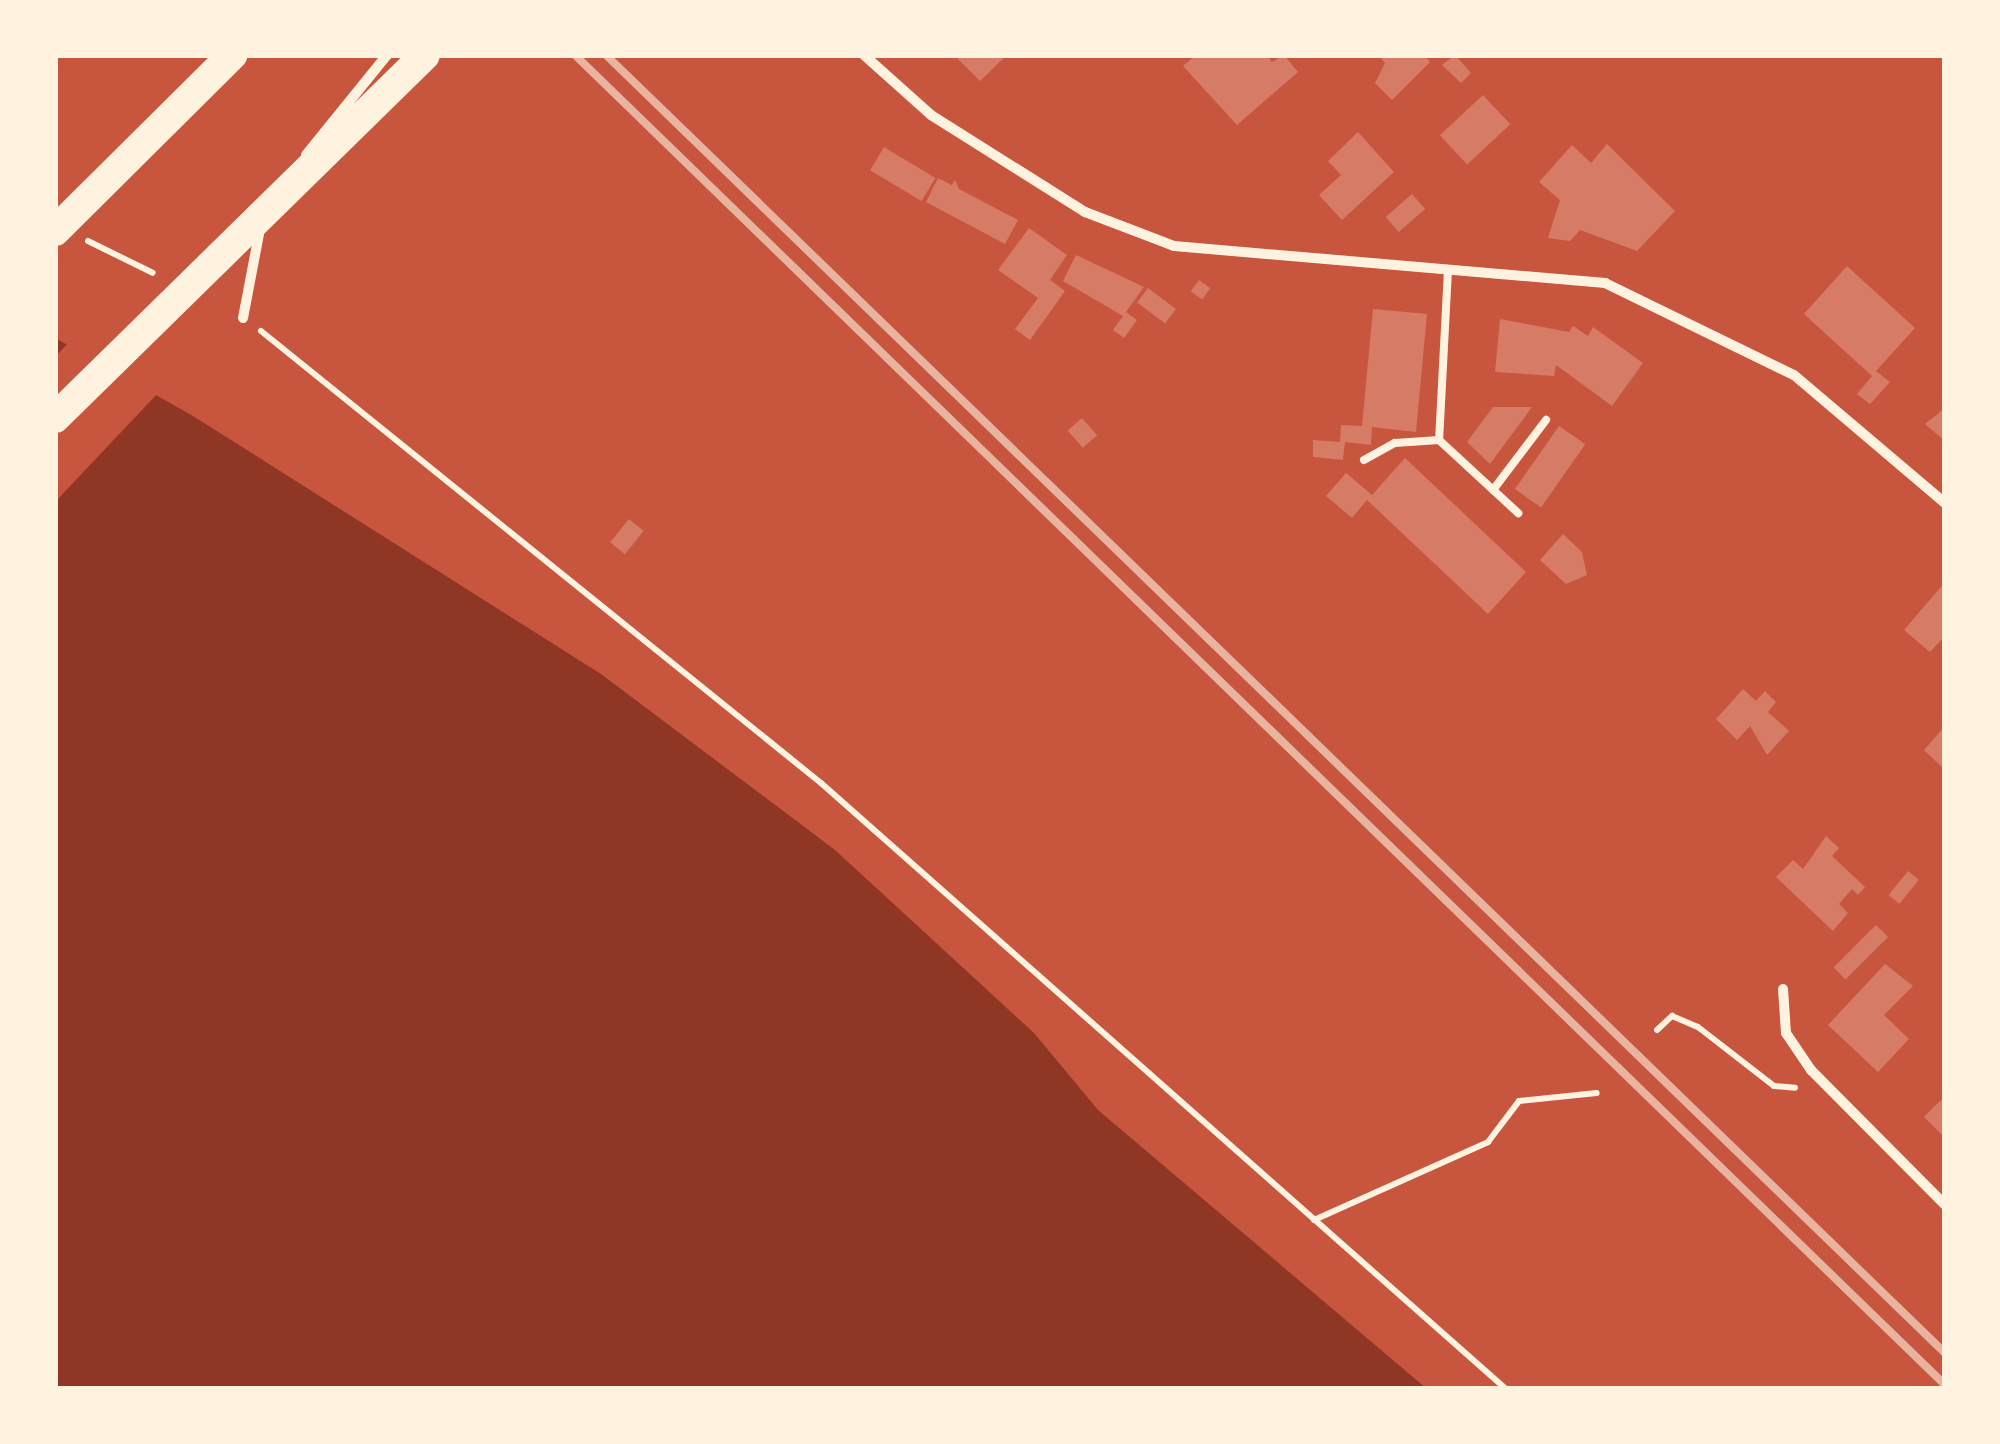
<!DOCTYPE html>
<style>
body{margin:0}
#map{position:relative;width:2000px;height:1444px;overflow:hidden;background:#c8553d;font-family:Karla,sans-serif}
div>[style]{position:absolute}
.water>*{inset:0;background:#8f3625}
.pier>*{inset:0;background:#c8553d}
.building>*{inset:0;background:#d67c66;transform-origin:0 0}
.path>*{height:6px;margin:-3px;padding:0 3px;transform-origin:3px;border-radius:3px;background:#fff3e0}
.service>*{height:8px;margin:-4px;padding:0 4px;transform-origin:4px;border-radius:4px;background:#fff3e0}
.minor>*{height:10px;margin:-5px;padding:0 5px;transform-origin:5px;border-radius:5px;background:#fff3e0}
.motorway>*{height:30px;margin:-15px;padding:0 15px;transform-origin:15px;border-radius:15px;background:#fff3e0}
.rail>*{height:8px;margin:-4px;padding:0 4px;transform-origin:4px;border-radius:4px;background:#e9b49f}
span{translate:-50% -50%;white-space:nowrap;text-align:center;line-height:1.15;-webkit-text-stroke:10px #fff3e0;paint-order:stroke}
.frame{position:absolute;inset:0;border:58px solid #fff3e0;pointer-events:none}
</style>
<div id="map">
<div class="water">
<div style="clip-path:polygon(55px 338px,193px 416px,601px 674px,835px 850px,1034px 1033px,1098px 1110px,1427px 1389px,55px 1389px)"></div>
</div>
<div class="pier">
<div style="clip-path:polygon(70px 341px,160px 391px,55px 502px,55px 357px)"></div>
</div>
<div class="building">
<div style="clip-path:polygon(954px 55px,1007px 55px,980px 81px)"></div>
<div style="clip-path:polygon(1196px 55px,1266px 55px,1272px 62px,1284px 55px,1298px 72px,1237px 125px,1183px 66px)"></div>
<div style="clip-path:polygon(1378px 55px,1424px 55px,1430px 62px,1392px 100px,1375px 83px,1385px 63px)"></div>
<div style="clip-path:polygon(1455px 55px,1471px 73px,1461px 83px,1442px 65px)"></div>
<div style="left:1483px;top:95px;width:40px;height:59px;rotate:47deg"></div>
<div style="clip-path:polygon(1358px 132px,1394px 172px,1342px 220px,1319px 195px,1341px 175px,1328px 161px)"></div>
<div style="clip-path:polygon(1607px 144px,1675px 211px,1637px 251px,1580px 230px,1570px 241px,1548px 238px,1560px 200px,1539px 182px,1572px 145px,1591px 163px)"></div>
<div style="left:884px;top:147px;width:60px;height:27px;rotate:31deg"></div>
<div style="clip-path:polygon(938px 178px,952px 185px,955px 180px,959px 189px,1018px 220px,1005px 244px,926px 202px)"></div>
<div style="left:1412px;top:194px;width:20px;height:35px;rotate:49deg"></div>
<div style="clip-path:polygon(1029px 228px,1067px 255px,1050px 280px,1065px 291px,1030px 340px,1015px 329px,1038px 298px,998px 270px)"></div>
<div style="clip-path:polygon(1076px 255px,1144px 287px,1126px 312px,1137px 320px,1124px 338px,1113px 330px,1123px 316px,1063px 281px)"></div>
<div style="clip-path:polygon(1847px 266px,1915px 328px,1876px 371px,1890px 382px,1870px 404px,1857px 394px,1872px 376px,1804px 314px)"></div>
<div style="left:1199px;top:280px;width:14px;height:14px;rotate:36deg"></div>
<div style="left:1148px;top:288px;width:35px;height:18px;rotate:37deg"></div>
<div style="clip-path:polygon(1373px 309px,1427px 314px,1416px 432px,1372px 427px,1371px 445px,1345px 442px,1343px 460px,1313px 457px,1313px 440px,1340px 442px,1341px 425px,1362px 426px)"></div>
<div style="clip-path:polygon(1500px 319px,1569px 332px,1573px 326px,1588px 336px,1593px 327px,1643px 363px,1612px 406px,1556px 365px,1554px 376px,1495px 372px)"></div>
<div style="clip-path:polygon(1493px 407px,1532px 407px,1490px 464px,1467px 442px)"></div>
<div style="clip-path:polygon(1945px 408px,1945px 441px,1925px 424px)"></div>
<div style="left:1082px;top:418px;width:23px;height:19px;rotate:49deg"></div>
<div style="left:1559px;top:426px;width:32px;height:77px;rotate:35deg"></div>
<div style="clip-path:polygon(1405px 458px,1526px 572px,1488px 614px,1367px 500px,1352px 518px,1326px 496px,1346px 473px,1372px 495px)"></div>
<div style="left:629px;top:519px;width:19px;height:30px;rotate:39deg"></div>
<div style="clip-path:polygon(1563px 534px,1582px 552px,1587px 575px,1566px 584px,1540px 560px)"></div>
<div style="clip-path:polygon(1945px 582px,1945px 636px,1930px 652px,1904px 630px)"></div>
<div style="clip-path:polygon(1743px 689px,1756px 701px,1765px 691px,1776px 702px,1768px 712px,1789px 731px,1767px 755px,1750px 726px,1737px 740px,1716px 719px)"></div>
<div style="clip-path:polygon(1945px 726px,1945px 766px,1943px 768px,1924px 750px)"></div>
<div style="clip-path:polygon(1826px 836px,1839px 848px,1832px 856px,1865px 887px,1858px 895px,1852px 889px,1839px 904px,1848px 913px,1833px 931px,1776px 877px,1793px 860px,1803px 869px)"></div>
<div style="left:1908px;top:871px;width:14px;height:31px;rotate:39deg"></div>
<div style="left:1876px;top:925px;width:17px;height:60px;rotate:45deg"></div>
<div style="clip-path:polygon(1885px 964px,1913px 986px,1884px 1015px,1909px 1039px,1878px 1072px,1828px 1025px)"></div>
<div style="clip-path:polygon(1945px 1096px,1945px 1138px,1924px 1117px)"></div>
</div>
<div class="path">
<div style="left:88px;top:241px;width:72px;rotate:26.2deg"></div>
<div style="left:261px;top:331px;width:720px;rotate:38.91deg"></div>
<div style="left:821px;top:783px;width:915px;rotate:41.5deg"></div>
<div style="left:1657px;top:1030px;width:21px;rotate:-43deg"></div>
<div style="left:1672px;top:1016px;width:28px;rotate:23deg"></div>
<div style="left:1698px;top:1027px;width:96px;rotate:37.8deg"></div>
<div style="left:1774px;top:1086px;width:21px;rotate:5deg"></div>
<div style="left:1314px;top:1220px;width:191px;rotate:-24.1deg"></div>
<div style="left:1488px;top:1142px;width:51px;rotate:-52.9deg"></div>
<div style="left:1519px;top:1101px;width:78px;rotate:-5.9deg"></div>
</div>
<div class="service">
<div style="left:1448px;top:270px;width:170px;rotate:93deg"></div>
<div style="left:1439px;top:440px;width:108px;rotate:42.7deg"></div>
<div style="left:1364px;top:460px;width:35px;rotate:-29deg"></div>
<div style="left:1395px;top:443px;width:44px;rotate:-3.9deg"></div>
<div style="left:1493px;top:490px;width:88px;rotate:-52.9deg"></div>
</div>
<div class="minor">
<div style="left:864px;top:55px;width:90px;rotate:41.8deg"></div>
<div style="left:931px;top:115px;width:182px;rotate:32.2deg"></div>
<div style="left:1085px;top:212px;width:95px;rotate:20.9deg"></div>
<div style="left:1174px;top:246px;width:433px;rotate:4.9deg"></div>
<div style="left:1605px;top:283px;width:210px;rotate:26deg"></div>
<div style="left:1794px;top:375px;width:198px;rotate:40.3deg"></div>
<div style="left:306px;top:155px;width:129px;rotate:-51deg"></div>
<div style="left:243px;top:318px;width:91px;rotate:-79.2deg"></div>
<div style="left:1783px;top:989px;width:44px;rotate:86.1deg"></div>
<div style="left:1786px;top:1033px;width:45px;rotate:56deg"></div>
<div style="left:1811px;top:1070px;width:190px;rotate:45.2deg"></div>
</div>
<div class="motorway">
<div style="left:55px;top:231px;width:250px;rotate:-44.8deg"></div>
<div style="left:55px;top:418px;width:518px;rotate:-44.45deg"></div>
</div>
<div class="rail">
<div style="left:575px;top:55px;width:1909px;rotate:44.15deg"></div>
<div style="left:606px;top:55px;width:1865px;rotate:44.11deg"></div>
</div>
<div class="frame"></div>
</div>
